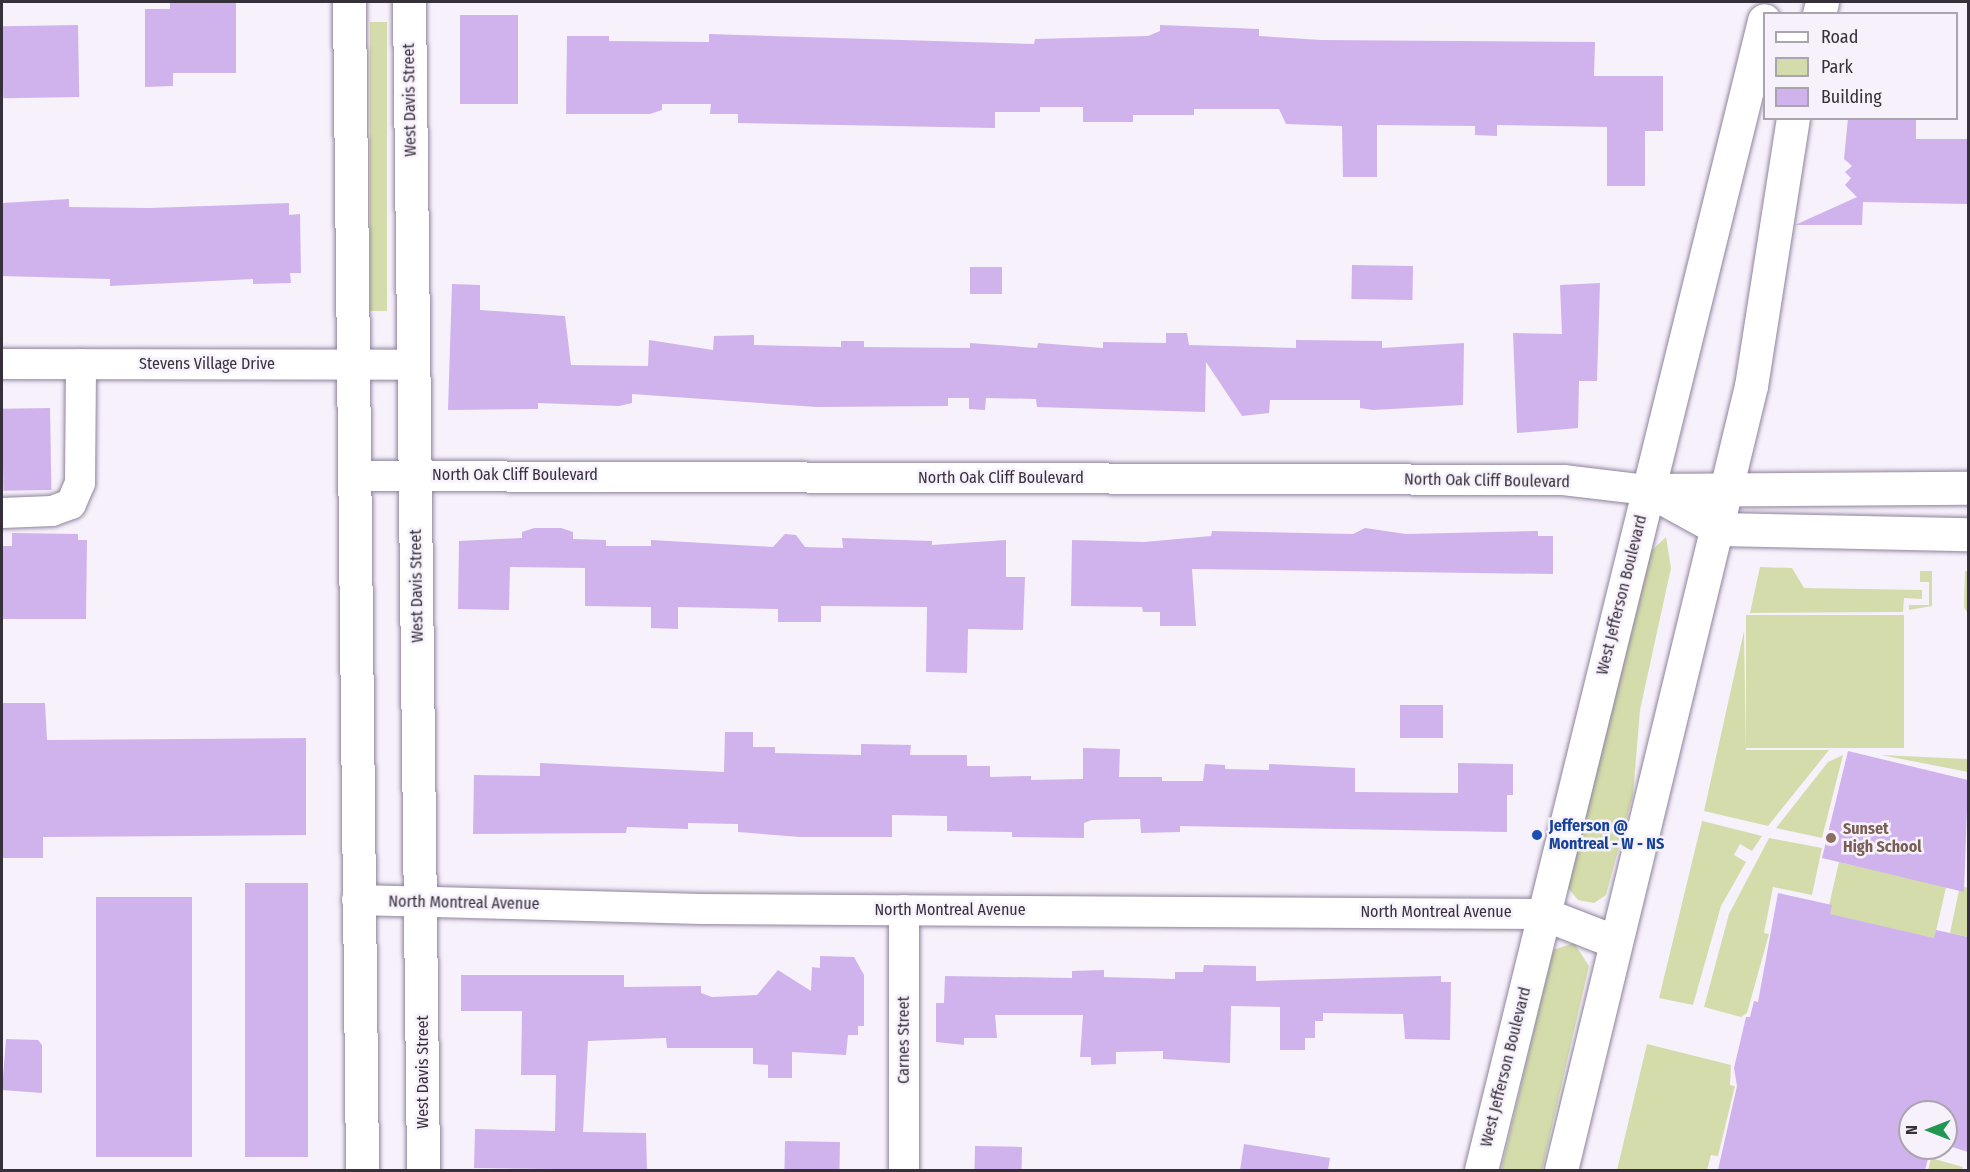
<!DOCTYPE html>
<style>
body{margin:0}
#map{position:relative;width:1970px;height:1172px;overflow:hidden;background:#f7f1fc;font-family:"Fira Sans Condensed",sans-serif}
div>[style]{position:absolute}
.green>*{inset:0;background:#d5dcab;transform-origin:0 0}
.building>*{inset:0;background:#d0b3ec;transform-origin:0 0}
.roads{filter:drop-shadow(0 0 2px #8f839c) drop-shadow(0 0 2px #8f839c)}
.minor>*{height:30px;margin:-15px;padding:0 15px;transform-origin:15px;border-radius:15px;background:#fff}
.tertiary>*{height:33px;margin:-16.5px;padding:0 16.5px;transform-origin:16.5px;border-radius:16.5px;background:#fff}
.secondary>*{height:33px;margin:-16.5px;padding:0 16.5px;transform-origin:16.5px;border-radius:16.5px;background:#fff}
.dots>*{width:16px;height:16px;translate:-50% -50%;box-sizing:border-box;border:3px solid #f7f1fc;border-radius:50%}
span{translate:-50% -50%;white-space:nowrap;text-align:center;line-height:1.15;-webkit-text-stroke:5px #f7f1fc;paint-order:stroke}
.street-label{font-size:16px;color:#36303b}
.transit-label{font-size:16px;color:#164399;font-weight:700}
.left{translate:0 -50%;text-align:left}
.education-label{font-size:16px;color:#785e54;font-weight:700}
.frame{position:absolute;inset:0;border:3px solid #36303b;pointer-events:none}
.legend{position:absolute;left:1763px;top:12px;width:195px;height:108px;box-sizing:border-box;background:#f7f1fc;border:2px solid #aaa4af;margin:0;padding:8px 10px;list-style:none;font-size:18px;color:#36303b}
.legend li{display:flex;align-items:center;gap:12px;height:30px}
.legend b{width:30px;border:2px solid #aaa4af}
.north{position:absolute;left:1898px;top:1100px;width:60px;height:60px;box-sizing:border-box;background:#f7f1fc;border:2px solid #aaa4af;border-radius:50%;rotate:270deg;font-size:16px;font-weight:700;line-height:24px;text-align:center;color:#36303b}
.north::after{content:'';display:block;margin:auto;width:21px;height:27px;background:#229752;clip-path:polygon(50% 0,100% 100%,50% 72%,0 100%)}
</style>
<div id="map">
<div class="green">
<div style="left:370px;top:22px;width:17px;height:289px"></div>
<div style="clip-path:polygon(1666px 537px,1671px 568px,1640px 710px,1633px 795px,1606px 895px,1594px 903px,1578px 900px,1568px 888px,1649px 553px)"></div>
<div style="clip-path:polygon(1760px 567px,1792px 568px,1804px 588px,1922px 590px,1922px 599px,1904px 598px,1903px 612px,1750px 613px)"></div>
<div style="clip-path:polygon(1920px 571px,1932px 571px,1932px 606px,1909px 610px,1909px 605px,1929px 605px,1929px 582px,1920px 582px)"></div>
<div style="clip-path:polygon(1965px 571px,1968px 571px,1968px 614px,1964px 607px)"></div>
<div style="left:1904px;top:615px;width:133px;height:158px;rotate:90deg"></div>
<div style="clip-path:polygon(1744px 631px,1746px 750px,1829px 750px,1768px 826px,1704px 811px)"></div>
<div style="clip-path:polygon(1843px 755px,1822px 838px,1776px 828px,1828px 762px)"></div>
<div style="clip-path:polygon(1881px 755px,1968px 759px,1968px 772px)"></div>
<div style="clip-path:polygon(1702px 821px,1762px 836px,1752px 851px,1740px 844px,1734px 855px,1746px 862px,1721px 906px,1693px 1005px,1659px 998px)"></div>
<div style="clip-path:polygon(1769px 838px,1822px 848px,1812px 895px,1773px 887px,1764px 933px,1769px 934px,1747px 1013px,1741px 1017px,1704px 1007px,1729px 914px)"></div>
<div style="left:1839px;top:862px;width:110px;height:53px;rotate:13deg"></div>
<div style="clip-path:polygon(1965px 887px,1968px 888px,1968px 937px,1950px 933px,1959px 890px)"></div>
<div style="clip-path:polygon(1574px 943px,1589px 966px,1542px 1170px,1501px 1170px,1553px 950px)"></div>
<div style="clip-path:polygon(1647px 1044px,1731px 1065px,1730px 1085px,1735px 1086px,1718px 1156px,1711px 1155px,1707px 1170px,1617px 1170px)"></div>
<div style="clip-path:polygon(1931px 1158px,1963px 1167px,1962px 1170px,1928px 1170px)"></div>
</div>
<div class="building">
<div style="clip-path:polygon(170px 2px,236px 2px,236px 73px,173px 73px,173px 86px,145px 87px,145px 9px,170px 9px)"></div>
<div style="left:518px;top:15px;width:89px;height:58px;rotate:90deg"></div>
<div style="left:78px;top:25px;width:72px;height:76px;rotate:89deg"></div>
<div style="clip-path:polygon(1160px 25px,1259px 29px,1259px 36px,1321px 40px,1595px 42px,1594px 76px,1663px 76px,1663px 131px,1645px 131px,1645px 186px,1607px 186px,1607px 127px,1497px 125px,1497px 136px,1475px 135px,1475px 126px,1377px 125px,1377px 177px,1343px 177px,1342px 126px,1286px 124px,1279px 109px,1194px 109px,1194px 115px,1133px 115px,1133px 122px,1083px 122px,1083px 107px,1040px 107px,1040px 112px,995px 112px,995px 128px,738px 123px,738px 114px,710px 114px,711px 104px,662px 104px,662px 110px,650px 114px,566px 114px,567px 36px,609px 36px,609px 41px,709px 42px,709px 34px,1034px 44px,1035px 39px,1148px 36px,1160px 31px)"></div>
<div style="clip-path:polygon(1848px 118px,1916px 118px,1916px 139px,1968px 139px,1968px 204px,1863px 202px,1862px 225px,1795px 225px,1857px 197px,1845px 185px,1851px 178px,1845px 172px,1852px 166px,1844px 159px)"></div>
<div style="clip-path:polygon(69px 199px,69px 207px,150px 208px,289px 203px,289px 215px,300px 214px,301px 273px,290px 273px,291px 283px,253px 284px,253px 279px,110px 286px,110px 279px,2px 276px,2px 203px)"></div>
<div style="left:1352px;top:265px;width:61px;height:34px;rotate:1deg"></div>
<div style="left:970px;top:267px;width:32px;height:27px"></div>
<div style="clip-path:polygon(1600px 283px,1597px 381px,1579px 381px,1578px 428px,1517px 433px,1513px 333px,1562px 334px,1560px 285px)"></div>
<div style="clip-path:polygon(452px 284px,480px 285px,480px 310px,565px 316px,571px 365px,648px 366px,649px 340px,713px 350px,714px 336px,754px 335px,754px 345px,841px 347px,841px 341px,864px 341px,864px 347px,970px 348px,970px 343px,1037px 348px,1038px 343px,1103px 348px,1103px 342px,1166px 343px,1166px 333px,1187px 333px,1189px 345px,1296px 348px,1296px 340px,1382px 341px,1382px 348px,1464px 343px,1463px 405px,1373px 410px,1360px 408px,1360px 400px,1270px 400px,1269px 413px,1242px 416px,1206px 362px,1205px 412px,1037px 407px,1036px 399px,986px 398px,985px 410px,969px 409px,969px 398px,948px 398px,948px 406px,817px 407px,632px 394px,632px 403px,619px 406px,538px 403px,538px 409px,448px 410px)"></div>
<div style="left:50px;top:408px;width:82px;height:48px;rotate:89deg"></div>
<div style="clip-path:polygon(534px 528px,561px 528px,573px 532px,573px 539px,606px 540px,606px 546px,651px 546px,651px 540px,773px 547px,785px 534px,796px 535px,805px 547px,843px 548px,842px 538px,932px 541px,932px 545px,1006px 540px,1006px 577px,1025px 577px,1023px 630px,968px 629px,967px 673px,926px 672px,927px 607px,821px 606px,821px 622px,778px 622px,778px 609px,678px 607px,678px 629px,651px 628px,651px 607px,585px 606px,585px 568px,510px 567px,509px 610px,458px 609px,459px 541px,522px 538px,522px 532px)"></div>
<div style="clip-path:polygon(1365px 528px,1406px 534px,1538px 531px,1538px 536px,1553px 536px,1553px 574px,1192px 569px,1196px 626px,1160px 626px,1160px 612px,1143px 612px,1142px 607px,1071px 606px,1072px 540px,1144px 542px,1211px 536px,1212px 531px,1353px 534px)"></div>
<div style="clip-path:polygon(12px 533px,78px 534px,78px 540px,87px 540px,86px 619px,2px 619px,2px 546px,12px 546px)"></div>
<div style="clip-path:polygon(2px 703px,45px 703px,47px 740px,306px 738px,306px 835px,48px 837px,43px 837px,43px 858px,2px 858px)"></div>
<div style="left:1400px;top:705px;width:43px;height:33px"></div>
<div style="clip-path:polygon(725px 732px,753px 732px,753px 747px,775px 747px,775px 753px,861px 755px,861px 744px,911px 745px,910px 755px,967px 755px,967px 766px,990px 766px,990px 777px,1031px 776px,1031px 780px,1083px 779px,1083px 748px,1120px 749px,1119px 777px,1162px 777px,1162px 781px,1203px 781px,1205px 764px,1225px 765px,1225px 769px,1269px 770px,1269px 764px,1355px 768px,1355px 792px,1458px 793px,1458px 763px,1513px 764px,1513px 795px,1507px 795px,1507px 832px,1180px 826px,1180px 832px,1141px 833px,1140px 819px,1092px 820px,1084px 823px,1084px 838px,1012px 837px,1012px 832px,947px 831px,947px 816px,892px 815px,892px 837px,800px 837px,738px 832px,738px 824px,688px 823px,688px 829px,627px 827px,626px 833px,473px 834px,474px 775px,540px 776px,540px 763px,724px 772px)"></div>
<div style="clip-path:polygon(1848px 751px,1968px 780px,1964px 892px,1822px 858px)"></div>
<div style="left:245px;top:883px;width:63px;height:274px"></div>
<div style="clip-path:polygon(1778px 893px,1832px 905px,1830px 914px,1934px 938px,1936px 930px,1968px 937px,1968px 1152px,1946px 1145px,1946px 1112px,1910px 1112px,1910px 1148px,1931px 1148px,1925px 1170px,1718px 1170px,1737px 1086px,1734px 1068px,1746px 1017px,1750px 1017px,1754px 1001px,1758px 1002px)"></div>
<div style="left:96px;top:897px;width:96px;height:260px"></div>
<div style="clip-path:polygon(820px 956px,854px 957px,864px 975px,864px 1026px,858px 1026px,858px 1035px,848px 1035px,846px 1055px,792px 1052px,792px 1078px,768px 1078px,768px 1065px,753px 1064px,753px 1048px,667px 1048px,666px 1038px,588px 1041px,583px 1132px,646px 1133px,647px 1170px,474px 1168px,475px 1129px,555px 1131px,556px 1075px,521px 1075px,522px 1011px,461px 1011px,461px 975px,624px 975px,624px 987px,701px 986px,701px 993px,712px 997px,757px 995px,778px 970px,811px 991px,812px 967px,820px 968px)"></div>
<div style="clip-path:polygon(1204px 965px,1256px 966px,1256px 981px,1441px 976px,1441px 982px,1451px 982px,1450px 1040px,1405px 1039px,1403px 1014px,1323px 1013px,1323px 1021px,1315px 1021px,1315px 1038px,1305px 1038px,1305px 1050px,1280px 1050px,1280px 1007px,1231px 1006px,1230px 1063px,1163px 1059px,1163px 1051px,1116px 1052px,1116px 1064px,1091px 1065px,1091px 1057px,1080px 1057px,1083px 1015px,995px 1015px,997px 1038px,964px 1038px,964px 1045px,936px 1042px,936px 1003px,944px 1003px,945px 976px,1072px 978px,1072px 971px,1104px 970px,1104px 977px,1175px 979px,1175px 972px,1203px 972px)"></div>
<div style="clip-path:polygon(6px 1039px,38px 1040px,42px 1045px,42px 1093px,2px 1090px)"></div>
<div style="left:785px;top:1141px;width:55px;height:29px;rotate:1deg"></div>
<div style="clip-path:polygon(1244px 1144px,1330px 1158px,1328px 1170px,1240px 1170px)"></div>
<div style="left:975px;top:1146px;width:47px;height:24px;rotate:1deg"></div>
</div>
<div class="roads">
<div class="minor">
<div style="left:2px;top:364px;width:411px;rotate:0.1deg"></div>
<div style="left:353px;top:476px;width:1210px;rotate:0.19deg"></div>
<div style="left:1563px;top:480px;width:86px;rotate:6.7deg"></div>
<div style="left:2px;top:513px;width:50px;rotate:-2.3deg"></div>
<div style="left:52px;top:511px;width:20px;rotate:-20deg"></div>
<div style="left:71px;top:504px;width:23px;rotate:-67deg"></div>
<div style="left:80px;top:483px;width:119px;rotate:-89.5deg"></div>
<div style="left:357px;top:900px;width:345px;rotate:1.5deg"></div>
<div style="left:702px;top:909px;width:842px;rotate:0.34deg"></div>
<div style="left:904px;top:910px;width:260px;rotate:90deg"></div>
</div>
<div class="tertiary">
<div style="left:1648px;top:490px;width:81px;rotate:28.8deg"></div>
<div style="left:1719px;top:529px;width:249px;rotate:1.2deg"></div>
<div style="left:1649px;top:490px;width:319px;rotate:-0.4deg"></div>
</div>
<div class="secondary">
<div style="left:349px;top:2px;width:1168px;rotate:89.36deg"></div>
<div style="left:409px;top:2px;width:1168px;rotate:89.31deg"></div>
<div style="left:1819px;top:14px;width:12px;rotate:-76deg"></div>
<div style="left:1544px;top:914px;width:77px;rotate:21.3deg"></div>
<div style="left:1481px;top:1170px;width:1184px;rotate:-76.17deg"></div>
<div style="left:1561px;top:1170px;width:807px;rotate:-76.38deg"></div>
<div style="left:1751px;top:386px;width:271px;rotate:-81.1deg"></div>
</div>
</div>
<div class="dots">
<div style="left:1537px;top:835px;background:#1a4fb4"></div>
<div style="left:1831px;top:838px;background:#8d6e63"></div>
</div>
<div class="street-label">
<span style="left:410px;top:100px;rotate:-91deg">West Davis Street</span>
<span style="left:207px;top:364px">Stevens Village Drive</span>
<span style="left:515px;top:475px">North Oak Cliff Boulevard</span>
<span style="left:1001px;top:478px">North Oak Cliff Boulevard</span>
<span style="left:1487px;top:481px;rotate:1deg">North Oak Cliff Boulevard</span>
<span style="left:417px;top:586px;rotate:-91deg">West Davis Street</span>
<span style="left:1622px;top:595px;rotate:-76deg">West Jefferson Boulevard</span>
<span style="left:464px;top:903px;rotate:1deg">North Montreal Avenue</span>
<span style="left:950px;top:910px">North Montreal Avenue</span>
<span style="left:1436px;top:912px">North Montreal Avenue</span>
<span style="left:904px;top:1040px;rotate:-90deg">Carnes Street</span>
<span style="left:1506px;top:1067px;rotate:-76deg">West Jefferson Boulevard</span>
<span style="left:423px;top:1072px;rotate:-90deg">West Davis Street</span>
</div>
<div class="transit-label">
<span class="left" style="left:1549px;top:835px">Jefferson @<br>Montreal - W - NS</span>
</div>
<div class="education-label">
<span class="left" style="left:1843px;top:838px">Sunset<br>High School</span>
</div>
<div class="frame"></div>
<ul class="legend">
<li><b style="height:8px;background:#fff"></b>Road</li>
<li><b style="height:16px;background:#d5dcab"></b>Park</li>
<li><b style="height:16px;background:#d0b3ec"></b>Building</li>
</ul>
<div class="north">N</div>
</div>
